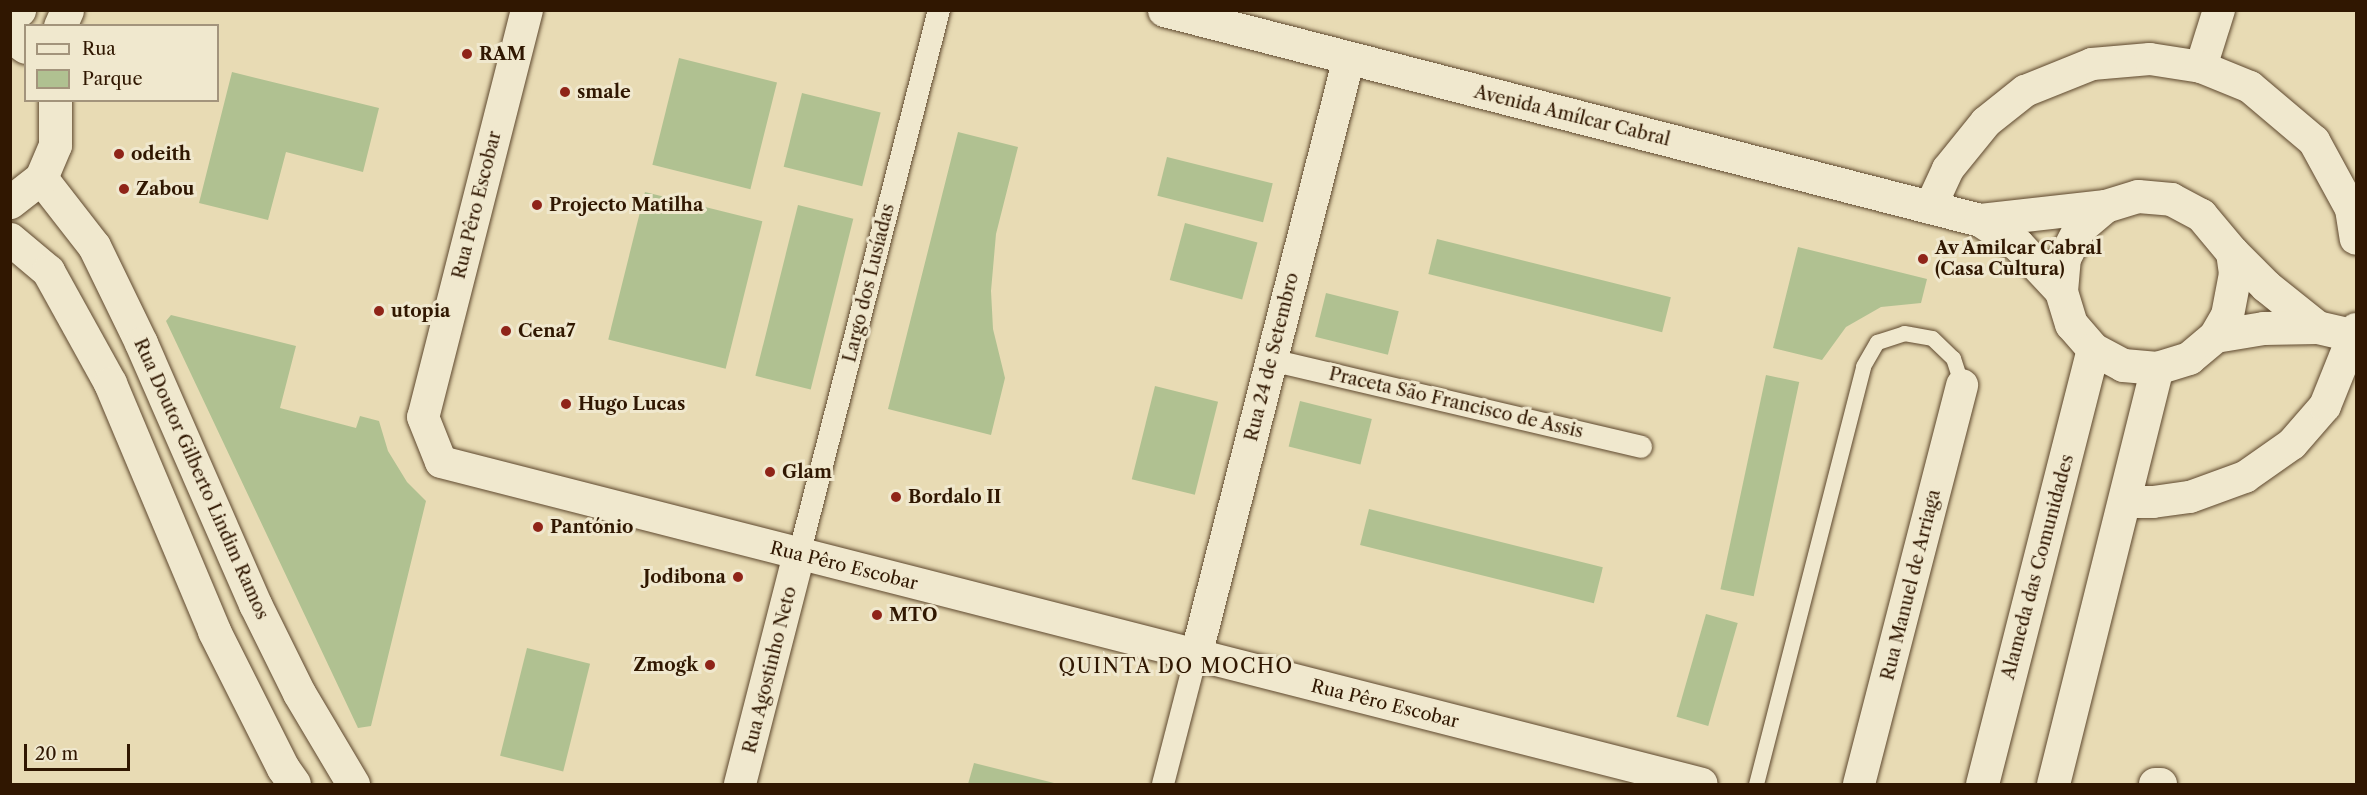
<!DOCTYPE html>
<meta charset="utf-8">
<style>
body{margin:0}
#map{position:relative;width:2367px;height:795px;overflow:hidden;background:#e8dbb4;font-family:"Libre Caslon Text",serif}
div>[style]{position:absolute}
.green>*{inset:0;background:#b0c191;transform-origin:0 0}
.roads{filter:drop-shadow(0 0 2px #5e482e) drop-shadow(0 0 2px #5e482e)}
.service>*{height:15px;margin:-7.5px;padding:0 7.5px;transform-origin:7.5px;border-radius:7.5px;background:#f0e8ce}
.pedestrian>*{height:22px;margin:-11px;padding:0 11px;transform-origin:11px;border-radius:11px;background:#f0e8ce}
.minor>*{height:32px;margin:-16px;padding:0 16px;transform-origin:16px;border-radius:16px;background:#f0e8ce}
.tertiary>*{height:33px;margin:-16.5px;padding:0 16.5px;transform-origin:16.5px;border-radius:16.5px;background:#f0e8ce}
.dots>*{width:16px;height:16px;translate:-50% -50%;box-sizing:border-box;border:3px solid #f0e8ce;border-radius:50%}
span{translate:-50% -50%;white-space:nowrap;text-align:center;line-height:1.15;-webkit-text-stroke:6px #f0e8ce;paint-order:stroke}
.poi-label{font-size:18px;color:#301701;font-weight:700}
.left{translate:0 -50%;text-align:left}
.right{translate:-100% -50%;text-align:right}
.street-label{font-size:18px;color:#301701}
.neighbourhood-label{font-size:20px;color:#301701;letter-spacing:1.5px}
.frame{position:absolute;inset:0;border:12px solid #301701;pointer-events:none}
.legend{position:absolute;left:24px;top:24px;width:195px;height:78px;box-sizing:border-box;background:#f0e8ce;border:2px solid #a3947c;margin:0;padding:8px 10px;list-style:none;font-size:18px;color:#301701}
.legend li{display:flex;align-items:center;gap:12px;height:30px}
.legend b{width:30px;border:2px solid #a3947c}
.scale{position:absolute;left:24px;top:744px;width:106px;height:27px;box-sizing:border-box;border:3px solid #301701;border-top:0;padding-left:8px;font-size:18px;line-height:21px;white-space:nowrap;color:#301701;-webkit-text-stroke:4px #f0e8ce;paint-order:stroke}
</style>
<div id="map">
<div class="green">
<div style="left:679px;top:58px;width:101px;height:110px;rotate:14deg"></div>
<div style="clip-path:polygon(232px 72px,379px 108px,363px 172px,286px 152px,268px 220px,199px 203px)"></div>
<div style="left:802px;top:93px;width:81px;height:76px;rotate:14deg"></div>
<div style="clip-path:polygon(958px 132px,1018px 147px,996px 234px,991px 291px,993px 329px,1005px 378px,991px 435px,888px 409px)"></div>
<div style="left:1167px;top:157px;width:109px;height:40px;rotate:14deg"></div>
<div style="left:645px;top:192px;width:121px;height:152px;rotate:14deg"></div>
<div style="left:798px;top:205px;width:57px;height:176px;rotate:14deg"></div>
<div style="left:1185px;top:223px;width:75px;height:59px;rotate:15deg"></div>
<div style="left:1437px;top:239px;width:241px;height:36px;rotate:14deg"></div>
<div style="clip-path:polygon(1798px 247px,1927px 279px,1921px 303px,1881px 307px,1846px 327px,1822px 360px,1773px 348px)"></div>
<div style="left:1326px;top:293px;width:75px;height:45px;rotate:14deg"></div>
<div style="clip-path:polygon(171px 315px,296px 346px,280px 408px,356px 428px,360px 416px,379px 421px,388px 451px,407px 482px,426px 501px,371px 726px,358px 728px,166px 321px)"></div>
<div style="left:1766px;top:375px;width:34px;height:219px;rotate:12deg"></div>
<div style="left:1155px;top:386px;width:65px;height:96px;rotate:14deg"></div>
<div style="left:1300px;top:401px;width:74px;height:47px;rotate:14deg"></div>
<div style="left:1369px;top:509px;width:241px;height:37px;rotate:14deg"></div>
<div style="left:1706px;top:614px;width:33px;height:107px;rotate:16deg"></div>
<div style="left:527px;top:648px;width:65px;height:111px;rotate:14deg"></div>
<div style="clip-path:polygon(974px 763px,1058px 784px,968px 784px)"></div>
</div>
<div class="roads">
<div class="service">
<div style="left:1756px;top:784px;width:431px;rotate:-75.6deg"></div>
<div style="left:1863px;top:366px;width:28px;rotate:-60deg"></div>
<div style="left:1877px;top:342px;width:28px;rotate:-18deg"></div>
<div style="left:1904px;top:333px;width:28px;rotate:10deg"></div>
<div style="left:1932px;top:338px;width:29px;rotate:44deg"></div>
<div style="left:1953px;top:358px;width:28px;rotate:72deg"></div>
</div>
<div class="pedestrian">
<div style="left:1271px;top:360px;width:380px;rotate:13.2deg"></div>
<div style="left:799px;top:555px;width:563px;rotate:-75.59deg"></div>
<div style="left:1163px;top:784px;width:132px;rotate:-75.5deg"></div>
</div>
<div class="minor">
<div style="left:527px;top:10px;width:420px;rotate:104.3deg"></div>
<div style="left:423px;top:417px;width:48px;rotate:68.2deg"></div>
<div style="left:441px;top:462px;width:1301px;rotate:14.32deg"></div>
<div style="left:2201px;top:67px;width:60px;rotate:-72.5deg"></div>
<div style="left:1930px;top:208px;width:43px;rotate:-65.2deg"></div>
<div style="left:1948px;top:169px;width:60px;rotate:-51deg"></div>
<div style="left:1986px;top:122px;width:50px;rotate:-38.5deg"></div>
<div style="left:2025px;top:91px;width:72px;rotate:-21.9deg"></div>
<div style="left:2092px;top:64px;width:58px;rotate:-4.9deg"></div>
<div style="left:2150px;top:59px;width:52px;rotate:8.9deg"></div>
<div style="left:2201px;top:67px;width:53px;rotate:22.2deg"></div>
<div style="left:2250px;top:87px;width:84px;rotate:40.2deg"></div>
<div style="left:2314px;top:141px;width:77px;rotate:61.4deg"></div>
<div style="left:2351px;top:209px;width:30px;rotate:81deg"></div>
<div style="left:2125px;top:502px;width:28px"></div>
<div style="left:2153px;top:502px;width:37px;rotate:-8deg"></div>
<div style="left:2190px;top:497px;width:59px;rotate:-20deg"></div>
<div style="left:2245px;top:477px;width:57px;rotate:-35.1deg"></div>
<div style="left:2292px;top:444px;width:50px;rotate:-49deg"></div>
<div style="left:2325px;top:406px;width:83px;rotate:-68.1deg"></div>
<div style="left:1196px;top:656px;width:617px;rotate:-75.65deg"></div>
<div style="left:740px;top:784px;width:236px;rotate:-75.6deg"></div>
<div style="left:1859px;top:784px;width:412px;rotate:-75.5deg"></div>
<div style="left:2155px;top:784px;width:6px"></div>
</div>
<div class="tertiary">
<div style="left:1164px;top:10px;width:843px;rotate:14.43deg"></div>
<div style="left:1980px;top:220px;width:45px;rotate:33.3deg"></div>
<div style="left:2018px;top:245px;width:63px;rotate:46.9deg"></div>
<div style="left:10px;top:14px;width:10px;rotate:-24deg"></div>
<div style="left:60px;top:26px;width:17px;rotate:-66deg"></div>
<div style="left:10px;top:36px;width:19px;rotate:35deg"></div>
<div style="left:41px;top:178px;width:86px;rotate:52.1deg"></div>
<div style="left:94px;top:246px;width:108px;rotate:64.1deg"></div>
<div style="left:141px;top:343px;width:285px;rotate:66.4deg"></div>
<div style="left:255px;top:604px;width:99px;rotate:63.7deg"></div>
<div style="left:299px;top:693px;width:106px;rotate:59.3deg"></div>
<div style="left:2138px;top:196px;width:33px;rotate:5deg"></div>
<div style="left:2171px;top:199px;width:34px;rotate:28deg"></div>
<div style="left:2201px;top:215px;width:48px;rotate:50deg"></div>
<div style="left:2232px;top:252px;width:21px;rotate:82deg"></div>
<div style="left:2235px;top:273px;width:43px;rotate:100.8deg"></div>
<div style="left:2227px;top:315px;width:24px;rotate:120deg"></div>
<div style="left:2215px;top:336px;width:34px;rotate:140deg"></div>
<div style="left:2189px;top:358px;width:34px;rotate:163deg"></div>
<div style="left:2157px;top:368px;width:34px;rotate:-175deg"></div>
<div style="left:2123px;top:365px;width:34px;rotate:-152deg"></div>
<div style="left:2093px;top:349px;width:33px;rotate:-131deg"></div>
<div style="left:2071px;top:324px;width:34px;rotate:-107deg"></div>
<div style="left:2061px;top:291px;width:33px;rotate:-85deg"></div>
<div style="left:2064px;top:258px;width:34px;rotate:-63deg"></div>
<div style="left:2079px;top:228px;width:34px;rotate:-40deg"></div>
<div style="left:2105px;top:206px;width:34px;rotate:-17deg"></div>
<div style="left:10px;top:202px;width:39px;rotate:-38deg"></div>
<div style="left:41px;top:178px;width:36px;rotate:-67deg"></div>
<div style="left:55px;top:145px;width:45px;rotate:-90deg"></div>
<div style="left:1980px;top:220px;width:126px;rotate:-6.4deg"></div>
<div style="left:10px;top:239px;width:50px;rotate:40.1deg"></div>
<div style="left:48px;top:271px;width:128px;rotate:61deg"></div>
<div style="left:110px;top:383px;width:269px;rotate:67.2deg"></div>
<div style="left:214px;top:631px;width:153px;rotate:63.3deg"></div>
<div style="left:283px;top:768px;width:19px;rotate:55deg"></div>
<div style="left:2232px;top:252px;width:48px;rotate:45deg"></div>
<div style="left:2266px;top:286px;width:65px;rotate:38.8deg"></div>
<div style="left:2215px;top:336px;width:49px;rotate:-9.5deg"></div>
<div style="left:2263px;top:328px;width:54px;rotate:-1.1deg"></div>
<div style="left:2317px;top:327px;width:40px;rotate:13deg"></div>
<div style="left:1982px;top:784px;width:449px;rotate:-75.7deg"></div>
<div style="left:2053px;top:784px;width:429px;rotate:-76deg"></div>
</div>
</div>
<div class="dots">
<div style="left:467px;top:54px;background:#8f2418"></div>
<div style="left:565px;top:92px;background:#8f2418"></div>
<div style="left:119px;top:154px;background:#8f2418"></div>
<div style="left:124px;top:189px;background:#8f2418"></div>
<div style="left:537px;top:205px;background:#8f2418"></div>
<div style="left:1923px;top:259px;background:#8f2418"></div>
<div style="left:379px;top:311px;background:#8f2418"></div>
<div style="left:506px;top:331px;background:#8f2418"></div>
<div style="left:566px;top:404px;background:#8f2418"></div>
<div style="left:770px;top:472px;background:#8f2418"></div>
<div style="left:896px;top:497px;background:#8f2418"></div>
<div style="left:538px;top:527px;background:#8f2418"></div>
<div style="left:738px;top:577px;background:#8f2418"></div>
<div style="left:877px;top:615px;background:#8f2418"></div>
<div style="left:710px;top:665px;background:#8f2418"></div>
</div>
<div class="poi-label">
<span class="left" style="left:479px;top:54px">RAM</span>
<span class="left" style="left:577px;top:92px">smale</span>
<span class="left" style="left:131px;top:154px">odeith</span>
<span class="left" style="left:136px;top:189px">Zabou</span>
<span class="left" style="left:549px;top:205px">Projecto Matilha</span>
<span class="left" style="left:1935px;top:259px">Av Amilcar Cabral<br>(Casa Cultura)</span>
<span class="left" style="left:391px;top:311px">utopia</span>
<span class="left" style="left:518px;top:331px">Cena7</span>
<span class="left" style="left:578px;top:404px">Hugo Lucas</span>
<span class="left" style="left:782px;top:472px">Glam</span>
<span class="left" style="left:908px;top:497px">Bordalo II</span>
<span class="left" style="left:550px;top:527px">Pantónio</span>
<span class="right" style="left:726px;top:577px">Jodibona</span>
<span class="left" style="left:889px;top:615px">MTO</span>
<span class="right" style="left:698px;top:665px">Zmogk</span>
</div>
<div class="street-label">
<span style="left:1572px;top:116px;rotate:14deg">Avenida Amílcar Cabral</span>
<span style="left:477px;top:205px;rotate:-76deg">Rua Pêro Escobar</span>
<span style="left:869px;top:283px;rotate:-76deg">Largo dos Lusíadas</span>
<span style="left:1272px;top:357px;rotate:-76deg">Rua 24 de Setembro</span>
<span style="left:1456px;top:403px;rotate:13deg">Praceta São Francisco de Assis</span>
<span style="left:201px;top:479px;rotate:66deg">Rua Doutor Gilberto Lindim Ramos</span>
<span style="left:844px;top:566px;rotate:14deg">Rua Pêro Escobar</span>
<span style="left:2038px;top:567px;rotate:-75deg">Alameda das Comunidades</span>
<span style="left:1911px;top:585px;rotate:-76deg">Rua Manuel de Arriaga</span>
<span style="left:770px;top:670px;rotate:-76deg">Rua Agostinho Neto</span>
<span style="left:1385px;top:704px;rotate:14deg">Rua Pêro Escobar</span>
</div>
<div class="neighbourhood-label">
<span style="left:1176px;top:666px">QUINTA DO MOCHO</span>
</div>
<div class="frame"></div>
<ul class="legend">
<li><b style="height:8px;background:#f0e8ce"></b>Rua</li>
<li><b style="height:16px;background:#b0c191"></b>Parque</li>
</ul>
<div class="scale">20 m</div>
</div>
